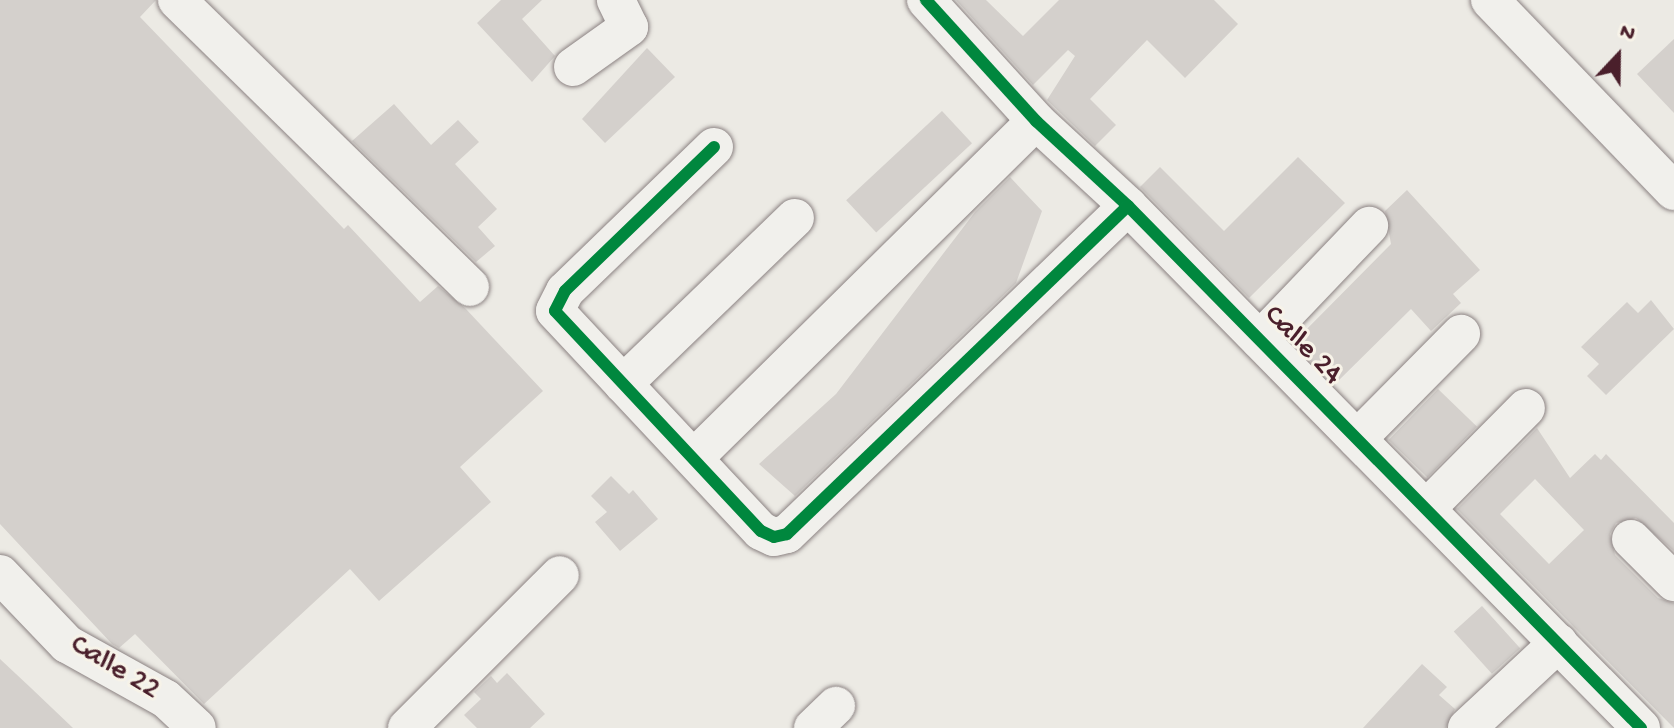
<!DOCTYPE html>
<style>
body{margin:0}
#map{position:relative;width:1674px;height:728px;overflow:hidden;background:#eceae4;font-family:"Gochi Hand",sans-serif}
div>[style]{position:absolute}
.building>*{inset:0;background:#d4d0cc;transform-origin:0 0}
.roads{filter:drop-shadow(0 0 2px #8b8282) drop-shadow(0 0 2px #8b8282)}
.street>*{height:38px;margin:-19px;padding:0 19px;transform-origin:19px;border-radius:19px;background:#f1f0ec}
.cycleway>*{height:12px;margin:-6px;padding:0 6px;transform-origin:6px;border-radius:6px;background:#00873e}
span{translate:-50% -50%;white-space:nowrap;text-align:center;line-height:1.15;-webkit-text-stroke:6px #f7f3e8;paint-order:stroke}
.street-label{font-size:30px;color:#4a1f2b}
.north{position:absolute;left:1578px;top:16px;width:80px;height:80px;-webkit-text-stroke:6px #f7f3e8;paint-order:stroke;rotate:22deg;font-size:22px;font-weight:700;line-height:32px;text-align:center;color:#4a1f2b}
.north::after{content:'';display:block;margin:auto;width:28px;height:36px;background:#4a1f2b;clip-path:polygon(50% 0,100% 100%,50% 72%,0 100%)}
</style>
<div id="map">
<div class="building">
<div style="clip-path:polygon(0 0,156px 0,140px 17px,344px 229px,348px 225px,420px 302px,438px 286px,465px 308px,543px 391px,460px 467px,491px 502px,379px 601px,350px 569px,204px 704px,135px 634px,119px 648px,112px 644px,0 524px)"></div>
<div style="clip-path:polygon(501px 0,542px 0,522px 19px,555px 56px,532px 82px,477px 23px)"></div>
<div style="clip-path:polygon(956px 0,986px 0,1023px 36px,1059px 0,1214px 0,1238px 24px,1185px 78px,1147px 40px,1090px 99px,1116px 125px,1095px 146px,1047px 100px,1075px 56px,1068px 50px,1033px 85px)"></div>
<div style="clip-path:polygon(1674px 39px,1674px 113px,1637px 74px)"></div>
<div style="clip-path:polygon(647px 48px,675px 77px,605px 143px,582px 119px)"></div>
<div style="clip-path:polygon(394px 104px,431px 145px,458px 120px,479px 142px,455px 164px,497px 209px,478px 227px,495px 246px,476px 262px,352px 141px)"></div>
<div style="left:942px;top:111px;width:44px;height:131px;rotate:47deg"></div>
<div style="clip-path:polygon(1298px 157px,1345px 203px,1249px 298px,1140px 187px,1160px 167px,1224px 231px)"></div>
<div style="clip-path:polygon(1010px 177px,1042px 211px,1016px 283px,795px 496px,759px 464px,836px 394px,975px 212px)"></div>
<div style="clip-path:polygon(1407px 190px,1480px 270px,1453px 294px,1461px 303px,1431px 331px,1411px 309px,1334px 385px,1293px 343px,1391px 244px,1385px 211px)"></div>
<div style="clip-path:polygon(1651px 300px,1674px 329px,1606px 395px,1587px 376px,1599px 364px,1581px 347px,1627px 302px,1638px 313px)"></div>
<div style="left:1438px;top:389px;width:54px;height:71px;rotate:44deg"></div>
<div style="clip-path:polygon(evenodd,1537px 428px,1570px 478px,1595px 454px,1601px 460px,1606px 454px,1674px 523px,1674px 551px,1636px 518px,1616px 523px,1610px 534px,1615px 555px,1658px 598px,1674px 603px,1674px 728px,1457px 509px,1537px 428px,1535px 479px,1584px 530px,1549px 564px,1500px 514px,1535px 479px)"></div>
<div style="clip-path:polygon(611px 476px,629px 494px,633px 490px,658px 519px,620px 551px,595px 522px,607px 512px,591px 496px)"></div>
<div style="left:1482px;top:606px;width:57px;height:38px;rotate:48deg"></div>
<div style="clip-path:polygon(0 659px,31px 688px,73px 728px,0 728px)"></div>
<div style="clip-path:polygon(1422px 664px,1447px 687px,1439px 695px,1455px 709px,1446px 728px,1363px 728px)"></div>
<div style="clip-path:polygon(507px 673px,545px 714px,530px 728px,477px 728px,464px 715px,481px 699px,474px 692px,491px 676px,497px 683px)"></div>
</div>
<div class="roads">
<div class="street">
<div style="left:177px;top:0;width:410px;rotate:44.4deg"></div>
<div style="left:926px;top:0;width:164px;rotate:47.7deg"></div>
<div style="left:1036px;top:121px;width:125px;rotate:42.7deg"></div>
<div style="left:1128px;top:206px;width:732px;rotate:45.5deg"></div>
<div style="left:1490px;top:0;width:265px;rotate:46.1deg"></div>
<div style="left:573px;top:67px;width:69px;rotate:-35.5deg"></div>
<div style="left:629px;top:27px;width:30px;rotate:-116deg"></div>
<div style="left:714px;top:147px;width:207px;rotate:136deg"></div>
<div style="left:565px;top:291px;width:22px;rotate:117deg"></div>
<div style="left:555px;top:311px;width:301px;rotate:46.9deg"></div>
<div style="left:761px;top:531px;width:14px;rotate:25deg"></div>
<div style="left:774px;top:537px;width:13px;rotate:-13deg"></div>
<div style="left:787px;top:534px;width:473px;rotate:-43.9deg"></div>
<div style="left:1260px;top:340px;width:158px;rotate:-46.3deg"></div>
<div style="left:623px;top:384px;width:239px;rotate:-44deg"></div>
<div style="left:1357px;top:439px;width:148px;rotate:-45.3deg"></div>
<div style="left:694px;top:458px;width:480px;rotate:-44.6deg"></div>
<div style="left:1426px;top:509px;width:142px;rotate:-45.3deg"></div>
<div style="left:1631px;top:539px;width:61px;rotate:45deg"></div>
<div style="left:0;top:574px;width:97px;rotate:46.3deg"></div>
<div style="left:67px;top:644px;width:113px;rotate:29.1deg"></div>
<div style="left:166px;top:699px;width:42px;rotate:43.1deg"></div>
<div style="left:407px;top:728px;width:216px;rotate:-45deg"></div>
<div style="left:813px;top:728px;width:32px;rotate:-44deg"></div>
<div style="left:1467px;top:728px;width:125px;rotate:-43deg"></div>
</div>
</div>
<div class="cycleway">
<div style="left:926px;top:0;width:164px;rotate:47.7deg"></div>
<div style="left:1036px;top:121px;width:125px;rotate:42.7deg"></div>
<div style="left:1128px;top:206px;width:732px;rotate:45.5deg"></div>
<div style="left:714px;top:147px;width:207px;rotate:136deg"></div>
<div style="left:565px;top:291px;width:22px;rotate:117deg"></div>
<div style="left:555px;top:311px;width:301px;rotate:46.9deg"></div>
<div style="left:761px;top:531px;width:14px;rotate:25deg"></div>
<div style="left:774px;top:537px;width:13px;rotate:-13deg"></div>
<div style="left:787px;top:534px;width:473px;rotate:-43.9deg"></div>
</div>
<div class="street-label">
<span style="left:1302px;top:346px;rotate:45deg">Calle 24</span>
<span style="left:114px;top:669px;rotate:31deg">Calle 22</span>
</div>
<div class="north">N</div>
</div>
